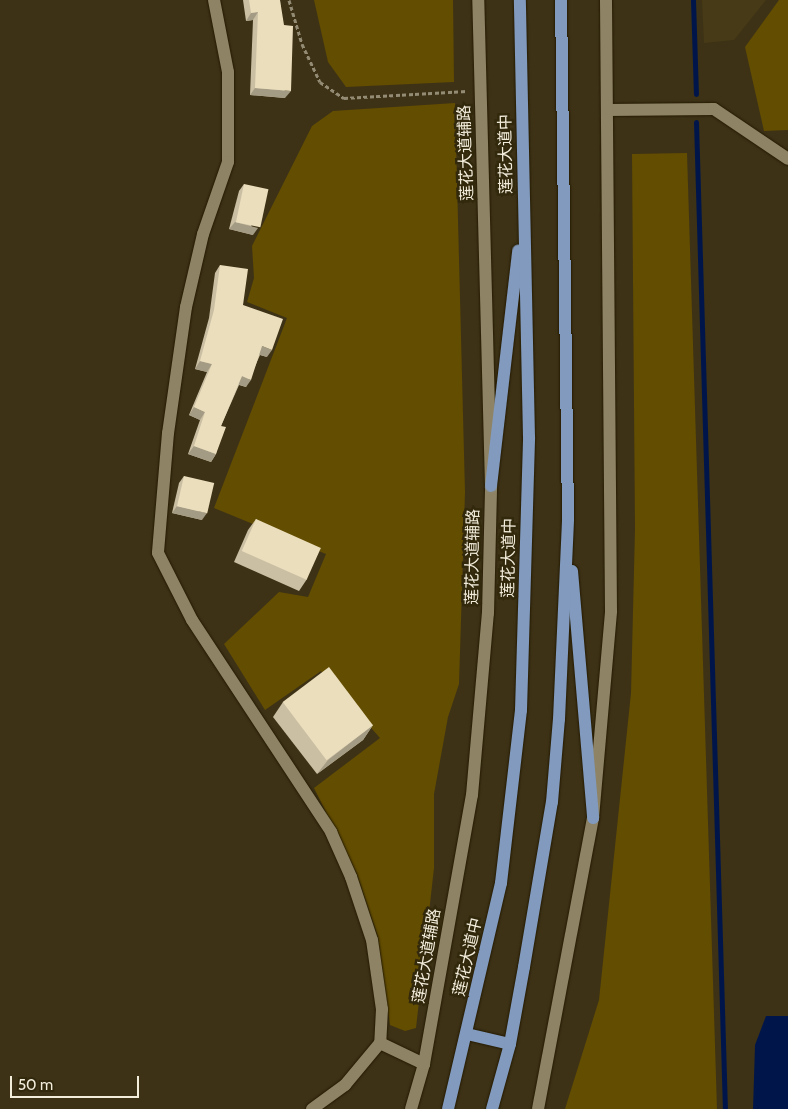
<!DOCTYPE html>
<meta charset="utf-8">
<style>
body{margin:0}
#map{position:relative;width:788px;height:1109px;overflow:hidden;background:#3d3216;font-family:Cabin,"Noto Sans SC",sans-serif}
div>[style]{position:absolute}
.built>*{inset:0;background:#473a16}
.green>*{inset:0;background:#634d01}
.water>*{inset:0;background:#00164b}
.stream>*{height:5px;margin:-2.5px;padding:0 2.5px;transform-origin:2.5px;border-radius:2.5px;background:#00164b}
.path>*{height:3px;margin-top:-1.5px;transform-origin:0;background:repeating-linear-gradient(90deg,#938b74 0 4px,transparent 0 6.5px)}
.roads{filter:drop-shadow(0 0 1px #241a00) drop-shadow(0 0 1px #241a00)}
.street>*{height:12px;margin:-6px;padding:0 6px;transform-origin:6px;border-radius:6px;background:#8e8364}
.secondary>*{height:12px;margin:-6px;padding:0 6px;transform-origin:6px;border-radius:6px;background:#8e8364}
.primary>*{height:12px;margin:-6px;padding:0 6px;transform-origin:6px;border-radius:6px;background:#819abd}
.wall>*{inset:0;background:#cabfa3}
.shaded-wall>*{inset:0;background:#a49b84}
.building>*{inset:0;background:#ebdebd;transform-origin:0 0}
span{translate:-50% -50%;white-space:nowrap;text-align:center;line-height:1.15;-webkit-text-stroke:5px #32280c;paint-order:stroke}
.street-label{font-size:16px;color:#f3eddc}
.scale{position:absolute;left:10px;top:1076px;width:129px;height:22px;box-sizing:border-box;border:2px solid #f3eddc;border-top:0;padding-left:6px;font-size:15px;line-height:18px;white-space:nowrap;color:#f3eddc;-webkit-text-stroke:4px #32280c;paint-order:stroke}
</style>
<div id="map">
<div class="built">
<div style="clip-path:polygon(702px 0,766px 0,734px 40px,704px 43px)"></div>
</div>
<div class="green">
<div style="clip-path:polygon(314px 0,453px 0,454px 82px,346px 87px,328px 62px)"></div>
<div style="clip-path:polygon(779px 0,788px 0,788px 130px,764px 131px,745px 47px)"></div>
<div style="clip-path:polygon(455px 103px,465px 492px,459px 684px,448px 717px,434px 794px,434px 868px,416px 1028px,405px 1031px,390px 1025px,378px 937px,357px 874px,314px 788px,380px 738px,321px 671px,265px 710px,224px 644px,279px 592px,308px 597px,326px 554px,214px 508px,287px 318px,247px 302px,254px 278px,252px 246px,312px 126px,333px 111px)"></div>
<div style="clip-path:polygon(687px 153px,717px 1109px,565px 1109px,599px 1000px,631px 693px,635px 529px,632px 154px)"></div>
</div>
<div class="water">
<div style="clip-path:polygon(766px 1016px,788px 1016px,788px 1109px,753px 1109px,755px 1045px)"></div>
</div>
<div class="stream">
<div style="left:693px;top:0;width:94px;rotate:88.2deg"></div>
<div style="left:696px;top:122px;width:987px;rotate:88.32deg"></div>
</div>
<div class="path">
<div style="left:289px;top:0;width:46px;rotate:73.5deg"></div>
<div style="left:302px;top:44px;width:42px;rotate:64.7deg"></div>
<div style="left:320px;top:82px;width:29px;rotate:34deg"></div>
<div style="left:344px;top:98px;width:123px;rotate:-3.3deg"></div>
</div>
<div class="roads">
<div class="street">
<div style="left:214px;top:0;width:73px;rotate:79deg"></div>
<div style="left:228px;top:72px;width:90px;rotate:90deg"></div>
<div style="left:228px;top:162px;width:76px;rotate:109.1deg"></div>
<div style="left:203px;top:234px;width:75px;rotate:103.1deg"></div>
<div style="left:186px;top:307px;width:127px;rotate:98.1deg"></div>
<div style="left:168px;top:433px;width:120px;rotate:94.8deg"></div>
<div style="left:158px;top:553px;width:75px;rotate:63.1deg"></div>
<div style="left:192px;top:620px;width:254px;rotate:56.7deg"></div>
<div style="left:331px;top:832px;width:49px;rotate:66deg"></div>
<div style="left:351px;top:877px;width:66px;rotate:71.6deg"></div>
<div style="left:372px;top:940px;width:70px;rotate:81.8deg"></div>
<div style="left:382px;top:1009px;width:34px;rotate:93deg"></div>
<div style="left:380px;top:1043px;width:49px;rotate:25.5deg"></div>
<div style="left:607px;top:110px;width:107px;rotate:-0.5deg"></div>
<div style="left:714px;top:109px;width:89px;rotate:34deg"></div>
<div style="left:312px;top:1109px;width:41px;rotate:-36deg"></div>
<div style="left:345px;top:1085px;width:55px;rotate:-50.2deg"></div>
</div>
<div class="secondary">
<div style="left:411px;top:1109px;width:47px;rotate:-73.9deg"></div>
<div style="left:424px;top:1064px;width:273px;rotate:-79.9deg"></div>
<div style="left:472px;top:795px;width:183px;rotate:-85deg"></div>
<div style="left:488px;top:613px;width:127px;rotate:-88.6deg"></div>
<div style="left:491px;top:486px;width:486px;rotate:-91.5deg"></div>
<div style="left:538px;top:1109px;width:296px;rotate:-79.3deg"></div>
<div style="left:593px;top:818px;width:208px;rotate:-85deg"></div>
<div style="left:611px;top:611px;width:611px;rotate:-90.47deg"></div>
</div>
<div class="primary">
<div style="left:491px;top:486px;width:237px;rotate:-83.4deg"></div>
<div style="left:572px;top:571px;width:248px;rotate:85.1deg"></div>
<div style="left:467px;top:1034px;width:44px;rotate:13.1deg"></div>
<div style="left:448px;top:1109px;width:232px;rotate:-76.8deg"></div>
<div style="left:501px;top:883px;width:174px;rotate:-83.4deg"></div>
<div style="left:521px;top:710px;width:273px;rotate:-88.3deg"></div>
<div style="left:529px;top:437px;width:437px;rotate:-91.2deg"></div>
<div style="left:492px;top:1109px;width:67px;rotate:-74.5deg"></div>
<div style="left:510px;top:1044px;width:78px;rotate:-79.7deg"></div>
<div style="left:524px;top:967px;width:167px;rotate:-80.4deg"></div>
<div style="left:552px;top:802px;width:83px;rotate:-85.2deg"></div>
<div style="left:559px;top:719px;width:200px;rotate:-87.4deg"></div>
<div style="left:568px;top:519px;width:519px;rotate:-90.77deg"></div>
</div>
</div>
<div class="wall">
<div style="clip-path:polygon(243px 0,280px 0,285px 98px,250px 95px,253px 20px,246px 21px)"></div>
<div style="clip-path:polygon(244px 184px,253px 235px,229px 229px,239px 191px)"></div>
<div style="clip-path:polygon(220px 265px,243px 305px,267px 357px,260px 355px,246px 387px,239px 385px,221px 426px,216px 454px,211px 462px,188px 454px,200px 420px,189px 415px,207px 372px,195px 369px,209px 318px,215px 273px)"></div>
<div style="clip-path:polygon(184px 476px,202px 520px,172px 513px,179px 483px)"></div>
<div style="clip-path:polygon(256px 519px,307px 579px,299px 591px,234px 562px,248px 530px)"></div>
<div style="clip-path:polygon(283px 702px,373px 725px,363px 740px,317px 774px,273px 717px)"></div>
</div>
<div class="shaded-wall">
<div style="clip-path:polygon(258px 12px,253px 20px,246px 21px,251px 13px)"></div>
<div style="clip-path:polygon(255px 88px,291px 91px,285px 98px,250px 95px)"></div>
<div style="clip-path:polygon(235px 222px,258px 228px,253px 235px,229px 229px)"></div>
<div style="clip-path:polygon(262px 346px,272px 350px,267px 357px,257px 354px)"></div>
<div style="clip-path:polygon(200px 361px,212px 364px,207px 372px,195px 369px)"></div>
<div style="clip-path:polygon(242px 376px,251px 380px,246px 387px,237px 384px)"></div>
<div style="clip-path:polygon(194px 407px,205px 412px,200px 420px,189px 415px)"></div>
<div style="clip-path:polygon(194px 446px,216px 454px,211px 462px,188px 454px)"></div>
<div style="clip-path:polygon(177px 506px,207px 513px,202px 520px,172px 513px)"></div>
<div style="clip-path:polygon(373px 725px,363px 740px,317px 774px,328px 760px)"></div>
</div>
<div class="building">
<div style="clip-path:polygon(249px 0,280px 0,284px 25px,293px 26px,291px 91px,255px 88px,258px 12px,251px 13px)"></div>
<div style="left:244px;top:184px;width:25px;height:39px;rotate:12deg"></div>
<div style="clip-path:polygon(220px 265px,248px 269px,243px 305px,283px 319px,272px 350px,262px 346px,251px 380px,242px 376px,221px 426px,226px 427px,216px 454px,194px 446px,205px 412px,194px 407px,212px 364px,200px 361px,214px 310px)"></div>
<div style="left:184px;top:476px;width:31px;height:31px;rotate:13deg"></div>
<div style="left:256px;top:519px;width:71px;height:35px;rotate:24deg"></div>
<div style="left:329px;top:667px;width:73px;height:58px;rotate:53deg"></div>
</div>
<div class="street-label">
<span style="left:466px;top:153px;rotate:-92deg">莲花大道辅路</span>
<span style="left:506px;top:154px;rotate:-91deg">莲花大道中</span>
<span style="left:473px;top:557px;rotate:-89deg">莲花大道辅路</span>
<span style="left:509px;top:558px;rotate:-89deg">莲花大道中</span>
<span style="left:427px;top:956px;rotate:-80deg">莲花大道辅路</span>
<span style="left:468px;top:957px;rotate:-77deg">莲花大道中</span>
</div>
<div class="scale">50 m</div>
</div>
